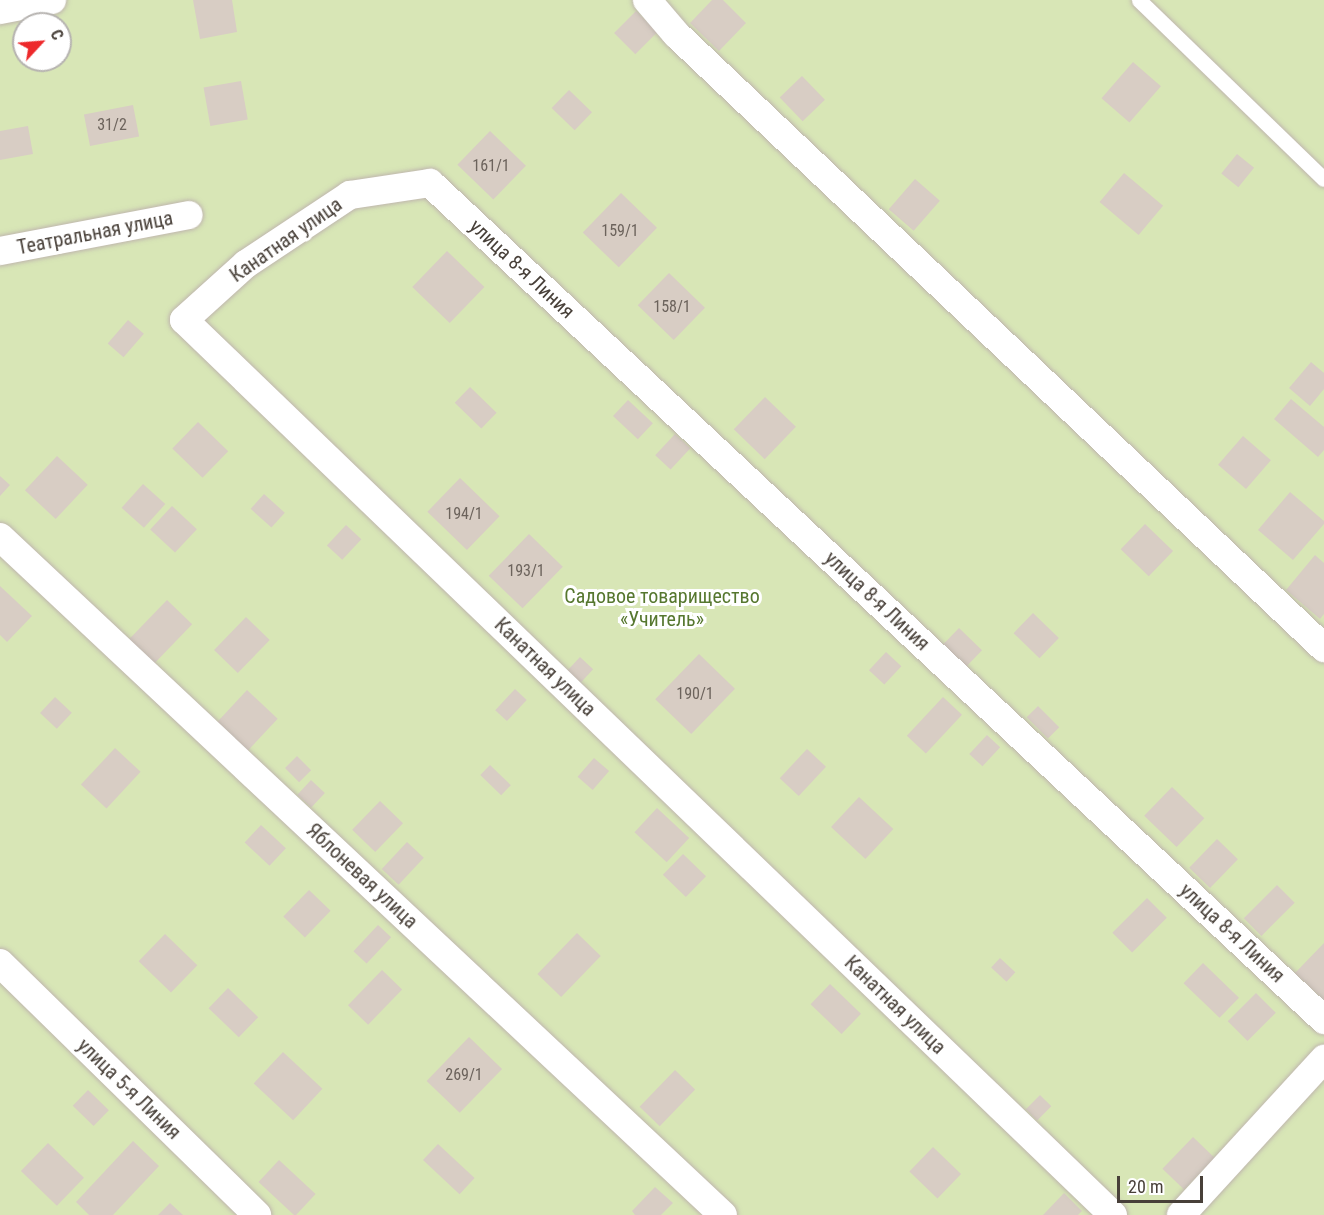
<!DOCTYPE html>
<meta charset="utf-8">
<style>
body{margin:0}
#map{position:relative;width:1324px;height:1215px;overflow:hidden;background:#f4f0eb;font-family:"Roboto Condensed",sans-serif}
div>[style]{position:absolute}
.green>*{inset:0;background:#d8e6b6}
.building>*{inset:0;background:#d8cdc4;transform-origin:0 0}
.roads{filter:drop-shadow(0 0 2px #bfb6ae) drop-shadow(0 0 2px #bfb6ae)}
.service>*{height:15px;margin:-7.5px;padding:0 7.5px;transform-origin:7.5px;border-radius:7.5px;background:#fff}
.minor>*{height:28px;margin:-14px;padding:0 14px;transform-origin:14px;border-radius:14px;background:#fff}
span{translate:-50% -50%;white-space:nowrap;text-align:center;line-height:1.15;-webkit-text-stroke:6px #fff;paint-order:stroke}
.number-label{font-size:16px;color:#6c635c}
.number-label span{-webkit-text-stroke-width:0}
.street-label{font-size:20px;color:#484039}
.park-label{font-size:20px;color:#56772f}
.north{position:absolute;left:12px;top:12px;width:60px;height:60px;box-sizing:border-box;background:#fff;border:2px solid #b6b3b0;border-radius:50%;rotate:64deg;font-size:16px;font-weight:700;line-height:24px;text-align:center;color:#484039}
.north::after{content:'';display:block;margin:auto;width:21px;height:27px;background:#ed292b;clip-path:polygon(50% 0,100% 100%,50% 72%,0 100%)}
.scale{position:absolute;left:1117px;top:1176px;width:86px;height:27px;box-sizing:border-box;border:3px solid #484039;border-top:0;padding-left:8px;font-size:18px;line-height:21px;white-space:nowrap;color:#484039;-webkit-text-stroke:4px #fff;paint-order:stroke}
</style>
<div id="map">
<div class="green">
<div style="clip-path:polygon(evenodd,0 0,1324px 0,1324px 1215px,0 1215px,0 0,24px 24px,60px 24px,60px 60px,24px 60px,24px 24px)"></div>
</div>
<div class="building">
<div style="clip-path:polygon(193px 0,232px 0,237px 32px,200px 39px)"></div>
<div style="clip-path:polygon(712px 0,723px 0,746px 23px,719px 51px,690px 23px)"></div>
<div style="left:636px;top:11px;width:30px;height:31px;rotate:45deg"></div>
<div style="left:1133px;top:62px;width:37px;height:48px;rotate:41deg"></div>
<div style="left:802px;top:76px;width:33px;height:31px;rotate:46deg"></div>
<div style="left:241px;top:81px;width:39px;height:38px;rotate:80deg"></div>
<div style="left:569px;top:90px;width:32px;height:25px;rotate:44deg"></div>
<div style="left:133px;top:105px;width:32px;height:50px;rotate:79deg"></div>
<div style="clip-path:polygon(28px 126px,33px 154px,0 160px,0 131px)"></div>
<div style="left:490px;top:131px;width:50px;height:47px;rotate:44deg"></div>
<div style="left:1237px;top:154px;width:22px;height:25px;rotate:39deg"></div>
<div style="left:1124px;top:173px;width:51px;height:38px;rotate:40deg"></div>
<div style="left:915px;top:179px;width:33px;height:40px;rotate:41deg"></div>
<div style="left:621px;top:193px;width:50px;height:55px;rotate:44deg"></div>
<div style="left:447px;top:251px;width:52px;height:50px;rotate:44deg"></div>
<div style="left:669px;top:273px;width:50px;height:45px;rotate:44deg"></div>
<div style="left:128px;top:320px;width:21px;height:31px;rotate:41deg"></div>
<div style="clip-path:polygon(1311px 362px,1324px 373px,1324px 389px,1310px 406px,1289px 388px)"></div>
<div style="left:470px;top:387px;width:37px;height:22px;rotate:44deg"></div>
<div style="left:765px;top:397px;width:43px;height:45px;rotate:44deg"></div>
<div style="clip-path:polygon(1291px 399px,1324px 427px,1324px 450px,1318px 457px,1274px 419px)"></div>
<div style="left:628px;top:400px;width:34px;height:22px;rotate:43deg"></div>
<div style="left:198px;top:422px;width:42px;height:37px;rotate:44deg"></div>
<div style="left:675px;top:434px;width:21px;height:29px;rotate:43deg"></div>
<div style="left:1243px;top:436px;width:37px;height:38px;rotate:41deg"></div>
<div style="left:57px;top:456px;width:42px;height:47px;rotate:43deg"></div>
<div style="clip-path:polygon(0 476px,10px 485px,0 496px)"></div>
<div style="left:460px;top:478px;width:55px;height:47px;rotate:44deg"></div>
<div style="left:143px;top:484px;width:30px;height:32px;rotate:42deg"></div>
<div style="clip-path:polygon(1290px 492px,1324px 521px,1324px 524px,1293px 560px,1258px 530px)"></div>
<div style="left:264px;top:494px;width:28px;height:20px;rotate:42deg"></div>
<div style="left:172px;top:506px;width:34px;height:32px;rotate:43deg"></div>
<div style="left:1145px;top:524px;width:39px;height:35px;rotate:44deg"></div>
<div style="left:346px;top:525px;width:21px;height:28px;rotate:43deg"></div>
<div style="left:529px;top:534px;width:47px;height:58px;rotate:44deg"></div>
<div style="clip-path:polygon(1315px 555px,1324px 563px,1324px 614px,1320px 619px,1286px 590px)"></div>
<div style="clip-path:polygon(0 586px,32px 616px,7px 642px,0 635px)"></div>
<div style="left:167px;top:600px;width:35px;height:57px;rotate:44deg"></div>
<div style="left:1033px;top:613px;width:36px;height:28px;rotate:44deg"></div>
<div style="left:246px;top:617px;width:33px;height:46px;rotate:44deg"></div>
<div style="left:959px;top:628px;width:32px;height:33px;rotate:44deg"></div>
<div style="left:886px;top:652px;width:21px;height:25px;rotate:43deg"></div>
<div style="left:699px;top:654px;width:50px;height:63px;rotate:44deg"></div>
<div style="left:580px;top:657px;width:18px;height:26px;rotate:43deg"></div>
<div style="left:515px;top:689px;width:16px;height:29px;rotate:43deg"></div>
<div style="left:247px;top:690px;width:42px;height:45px;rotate:43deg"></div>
<div style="left:55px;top:697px;width:23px;height:22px;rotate:43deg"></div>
<div style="left:943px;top:697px;width:26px;height:53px;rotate:43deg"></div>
<div style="left:1038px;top:706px;width:30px;height:16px;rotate:45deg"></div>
<div style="left:987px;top:735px;width:18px;height:26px;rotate:43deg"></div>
<div style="left:115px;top:748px;width:35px;height:50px;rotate:43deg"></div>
<div style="left:807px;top:749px;width:26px;height:40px;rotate:43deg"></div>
<div style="left:297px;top:756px;width:20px;height:17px;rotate:45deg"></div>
<div style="left:594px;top:758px;width:20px;height:25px;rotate:41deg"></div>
<div style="left:490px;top:765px;width:29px;height:14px;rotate:44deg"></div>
<div style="left:311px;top:780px;width:19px;height:20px;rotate:43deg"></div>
<div style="left:1172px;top:787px;width:45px;height:40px;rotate:44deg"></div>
<div style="left:859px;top:797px;width:47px;height:41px;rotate:43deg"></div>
<div style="left:380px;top:801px;width:32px;height:40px;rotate:44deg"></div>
<div style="left:657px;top:808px;width:44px;height:33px;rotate:43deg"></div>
<div style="left:261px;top:825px;width:34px;height:24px;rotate:43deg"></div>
<div style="left:1217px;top:839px;width:29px;height:40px;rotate:44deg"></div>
<div style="left:407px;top:842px;width:23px;height:37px;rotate:43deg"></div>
<div style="left:683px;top:854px;width:32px;height:29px;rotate:44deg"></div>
<div style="left:1277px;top:885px;width:25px;height:47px;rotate:45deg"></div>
<div style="left:309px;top:890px;width:30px;height:37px;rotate:44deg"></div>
<div style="left:1147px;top:898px;width:28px;height:49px;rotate:45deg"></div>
<div style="left:378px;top:925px;width:18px;height:36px;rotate:43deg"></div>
<div style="left:577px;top:933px;width:33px;height:57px;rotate:44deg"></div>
<div style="left:165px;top:934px;width:45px;height:38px;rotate:44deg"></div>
<div style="clip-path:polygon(1324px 943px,1324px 1000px,1295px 973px)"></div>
<div style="left:1000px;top:958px;width:21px;height:13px;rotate:43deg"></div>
<div style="left:1203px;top:963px;width:50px;height:28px;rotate:44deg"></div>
<div style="left:382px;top:970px;width:28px;height:49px;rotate:44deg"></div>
<div style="left:830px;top:984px;width:43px;height:28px;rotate:44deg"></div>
<div style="left:228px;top:988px;width:42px;height:28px;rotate:44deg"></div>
<div style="left:1256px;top:993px;width:28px;height:40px;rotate:45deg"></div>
<div style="left:469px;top:1037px;width:46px;height:61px;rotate:44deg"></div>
<div style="left:283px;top:1052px;width:54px;height:43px;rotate:43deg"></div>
<div style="left:675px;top:1070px;width:28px;height:51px;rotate:44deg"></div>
<div style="left:88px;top:1090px;width:29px;height:22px;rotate:44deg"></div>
<div style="left:1040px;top:1095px;width:16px;height:20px;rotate:45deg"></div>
<div style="left:1193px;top:1137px;width:30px;height:44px;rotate:44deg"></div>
<div style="clip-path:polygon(133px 1141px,159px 1166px,113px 1215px,89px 1215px,76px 1202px)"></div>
<div style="left:48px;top:1143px;width:50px;height:39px;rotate:44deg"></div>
<div style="left:438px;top:1144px;width:50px;height:22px;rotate:43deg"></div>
<div style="left:933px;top:1147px;width:39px;height:34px;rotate:44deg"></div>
<div style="left:279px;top:1160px;width:50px;height:30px;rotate:43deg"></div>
<div style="clip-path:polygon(655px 1187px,673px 1203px,661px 1215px,635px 1215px,632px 1211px)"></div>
<div style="clip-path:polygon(1064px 1193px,1082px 1211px,1078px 1215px,1043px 1215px)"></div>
<div style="clip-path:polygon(170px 1203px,183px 1215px,158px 1215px)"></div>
</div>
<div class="roads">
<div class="service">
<div style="left:1139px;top:0;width:257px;rotate:44.1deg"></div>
</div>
<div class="minor">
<div style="left:647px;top:0;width:45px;rotate:49.5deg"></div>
<div style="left:676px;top:34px;width:893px;rotate:43.46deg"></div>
<div style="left:0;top:10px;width:53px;rotate:-10.9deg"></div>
<div style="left:0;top:251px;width:192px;rotate:-10.8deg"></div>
<div style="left:0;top:537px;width:991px;rotate:43.16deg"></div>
<div style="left:0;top:963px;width:360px;rotate:44.4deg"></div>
<div style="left:1113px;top:1215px;width:1290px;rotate:-136.07deg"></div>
<div style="left:184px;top:320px;width:84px;rotate:-42.1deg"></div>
<div style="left:246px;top:264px;width:125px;rotate:-33.6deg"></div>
<div style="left:350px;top:195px;width:81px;rotate:-8.5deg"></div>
<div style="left:430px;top:183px;width:1225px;rotate:43.11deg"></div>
<div style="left:1181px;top:1215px;width:212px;rotate:-47.5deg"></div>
</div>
</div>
<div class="number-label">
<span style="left:112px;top:125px">31/2</span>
<span style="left:491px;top:166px">161/1</span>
<span style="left:620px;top:231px">159/1</span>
<span style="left:672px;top:307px">158/1</span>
<span style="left:464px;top:514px">194/1</span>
<span style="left:526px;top:571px">193/1</span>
<span style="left:695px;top:694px">190/1</span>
<span style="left:464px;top:1075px">269/1</span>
</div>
<div class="street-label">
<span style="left:95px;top:233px;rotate:-11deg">Театральная улица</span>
<span style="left:286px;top:240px;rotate:-35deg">Канатная улица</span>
<span style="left:522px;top:269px;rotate:43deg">улица 8-я Линия</span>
<span style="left:877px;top:601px;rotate:43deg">улица 8-я Линия</span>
<span style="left:545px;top:667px;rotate:44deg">Канатная улица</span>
<span style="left:362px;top:876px;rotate:43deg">Яблоневая улица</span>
<span style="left:1232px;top:933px;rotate:43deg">улица 8-я Линия</span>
<span style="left:895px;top:1005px;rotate:44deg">Канатная улица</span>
<span style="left:129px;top:1089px;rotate:44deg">улица 5-я Линия</span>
</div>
<div class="park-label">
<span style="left:662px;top:608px">Садовое товарищество<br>«Учитель»</span>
</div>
<div class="north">С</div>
<div class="scale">20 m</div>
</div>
